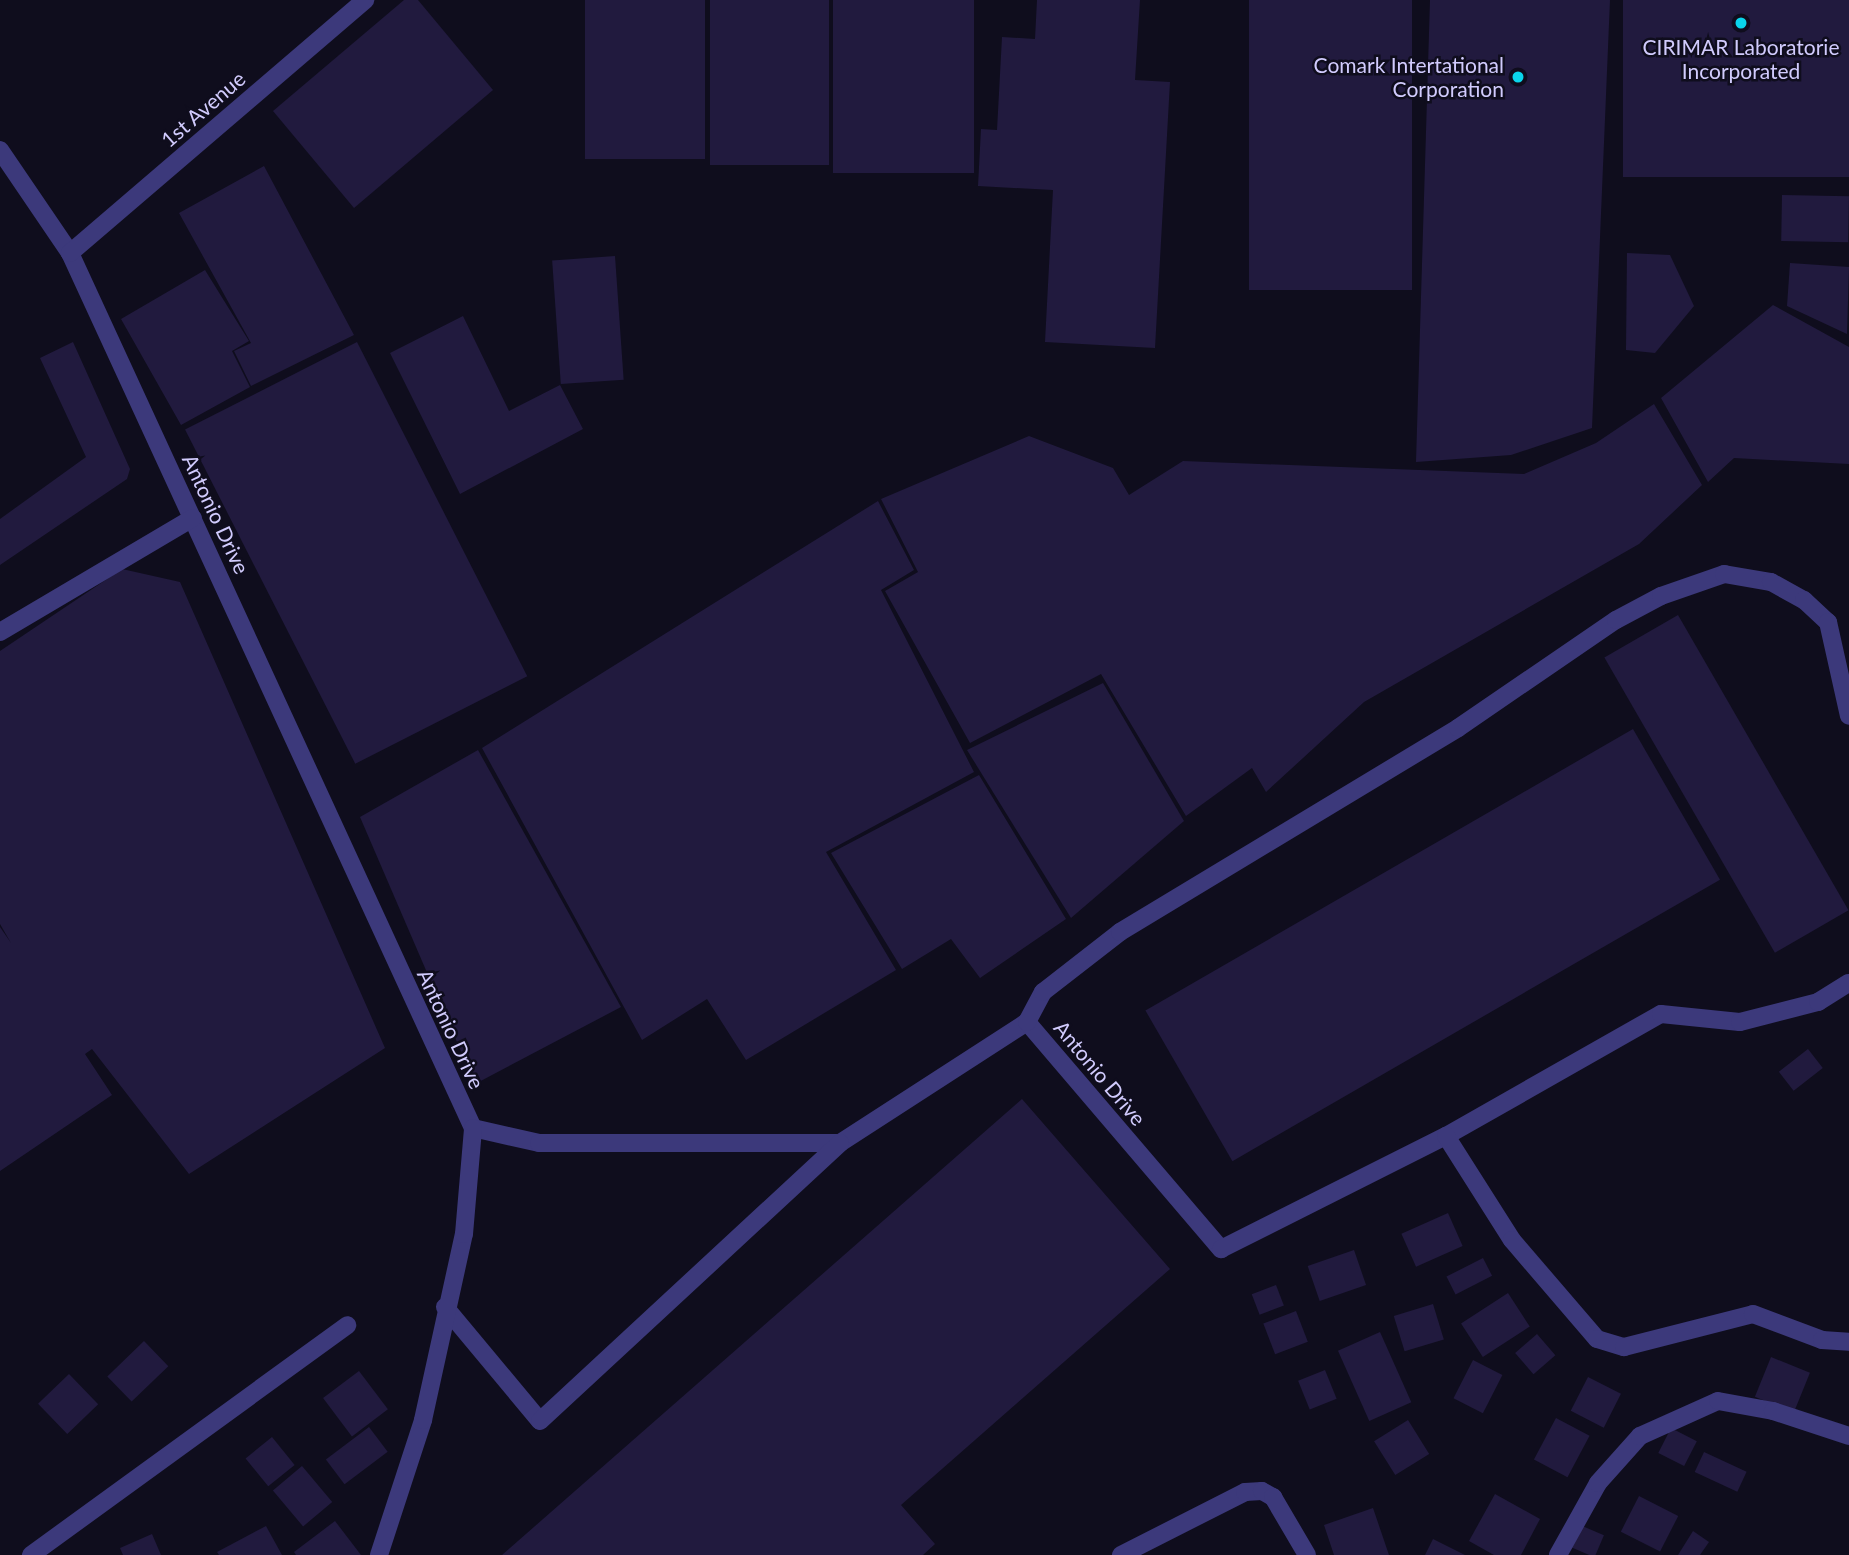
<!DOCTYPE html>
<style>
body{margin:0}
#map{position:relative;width:1849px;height:1555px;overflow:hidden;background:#0f0d1d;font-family:Lato,sans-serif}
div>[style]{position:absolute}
.building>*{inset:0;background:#211a3e;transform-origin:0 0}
.minor>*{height:18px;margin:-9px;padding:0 9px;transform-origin:9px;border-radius:9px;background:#3c397b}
.dots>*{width:19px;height:19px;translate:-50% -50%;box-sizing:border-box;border:4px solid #0f0d1d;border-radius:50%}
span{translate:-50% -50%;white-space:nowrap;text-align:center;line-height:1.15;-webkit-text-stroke:5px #0f0d1d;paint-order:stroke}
.poi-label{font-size:21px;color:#d1cbfd}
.right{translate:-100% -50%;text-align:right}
.street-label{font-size:21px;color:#d1cbfd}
</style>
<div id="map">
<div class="building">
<div style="clip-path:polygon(404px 0,418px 0,493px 90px,354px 208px,273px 111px)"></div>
<div style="left:585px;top:0;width:120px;height:159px"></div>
<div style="left:710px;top:0;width:119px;height:165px"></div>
<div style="left:833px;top:0;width:141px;height:173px"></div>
<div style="clip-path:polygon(1037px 0,1140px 0,1135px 80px,1170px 82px,1155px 348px,1045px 342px,1053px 190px,978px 186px,981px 129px,997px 130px,1002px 37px,1035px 39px)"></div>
<div style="left:1249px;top:0;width:163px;height:290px"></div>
<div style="clip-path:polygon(1430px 0,1610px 0,1592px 428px,1511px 455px,1416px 462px)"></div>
<div style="left:1623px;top:0;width:226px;height:177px"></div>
<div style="clip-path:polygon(264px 166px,354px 335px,251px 386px,234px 351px,251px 343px,179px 213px)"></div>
<div style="left:1782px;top:195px;width:67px;height:46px;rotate:1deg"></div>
<div style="clip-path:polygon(1627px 253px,1670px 255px,1694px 306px,1655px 353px,1626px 350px)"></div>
<div style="left:615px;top:256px;width:124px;height:63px;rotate:86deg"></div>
<div style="clip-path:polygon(1790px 263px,1849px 267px,1847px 334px,1787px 306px)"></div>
<div style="clip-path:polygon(205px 270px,249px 341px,232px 351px,250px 387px,181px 425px,121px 319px)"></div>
<div style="clip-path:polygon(1773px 305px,1849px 347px,1849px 464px,1734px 458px,1708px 482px,1661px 398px)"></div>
<div style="clip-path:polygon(463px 316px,509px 411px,560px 385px,583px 429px,460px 494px,390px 353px)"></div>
<div style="clip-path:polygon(73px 342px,130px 469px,127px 479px,0 565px,0 519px,86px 457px,40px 358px)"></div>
<div style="left:357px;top:342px;width:375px;height:193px;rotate:63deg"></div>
<div style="clip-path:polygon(1654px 404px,1702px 485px,1639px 544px,1364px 702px,1266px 792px,1252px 768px,1186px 816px,1101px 674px,970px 743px,885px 591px,918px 572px,881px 499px,1029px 436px,1113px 468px,1129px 495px,1183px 461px,1524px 474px,1596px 443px)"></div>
<div style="clip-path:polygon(878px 501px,914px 570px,881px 590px,974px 772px,826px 852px,896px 970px,746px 1060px,707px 999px,642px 1040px,482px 748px)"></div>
<div style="clip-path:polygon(122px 569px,180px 582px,385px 1048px,189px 1174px,92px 1049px,85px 1054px,112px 1095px,0 1171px,0 927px,11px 943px,0 924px,0 651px)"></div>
<div style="left:1678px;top:615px;width:341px;height:85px;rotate:60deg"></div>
<div style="clip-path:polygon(1103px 683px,1184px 821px,1071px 918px,967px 750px)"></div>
<div style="left:1633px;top:729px;width:174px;height:563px;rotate:60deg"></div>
<div style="clip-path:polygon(478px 750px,621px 1007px,475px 1084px,360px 817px)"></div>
<div style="clip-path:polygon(979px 775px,1066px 919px,980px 978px,951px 939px,902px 969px,831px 853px)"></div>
<div style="left:1808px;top:1049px;width:24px;height:37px;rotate:52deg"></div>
<div style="clip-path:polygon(1022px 1099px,1170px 1269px,901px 1505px,935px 1544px,923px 1555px,502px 1555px)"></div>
<div style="left:1448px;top:1213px;width:36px;height:51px;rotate:66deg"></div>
<div style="left:1354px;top:1250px;width:37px;height:49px;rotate:71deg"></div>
<div style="left:1483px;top:1258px;width:20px;height:41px;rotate:63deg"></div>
<div style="left:1276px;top:1285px;width:22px;height:26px;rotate:69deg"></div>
<div style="left:1508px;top:1293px;width:40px;height:56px;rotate:57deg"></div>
<div style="left:1433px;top:1304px;width:37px;height:41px;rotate:73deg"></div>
<div style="left:1296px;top:1311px;width:33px;height:35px;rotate:69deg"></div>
<div style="left:1380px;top:1332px;width:77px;height:46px;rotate:66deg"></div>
<div style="left:1537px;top:1334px;width:28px;height:29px;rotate:49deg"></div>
<div style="left:144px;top:1341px;width:35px;height:51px;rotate:46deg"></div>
<div style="left:1771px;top:1357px;width:42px;height:43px;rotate:22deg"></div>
<div style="left:1473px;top:1360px;width:33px;height:43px;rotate:27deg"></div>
<div style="left:1325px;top:1370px;width:31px;height:29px;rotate:68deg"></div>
<div style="left:359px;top:1371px;width:48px;height:45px;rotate:53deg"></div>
<div style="left:69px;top:1374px;width:42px;height:43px;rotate:46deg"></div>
<div style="left:1588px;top:1377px;width:37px;height:38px;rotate:27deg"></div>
<div style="left:1556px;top:1418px;width:38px;height:47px;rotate:28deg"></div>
<div style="left:1408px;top:1420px;width:40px;height:40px;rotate:58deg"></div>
<div style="left:369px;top:1427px;width:31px;height:54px;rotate:53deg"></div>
<div style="left:1671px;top:1428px;width:29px;height:28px;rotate:27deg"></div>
<div style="left:272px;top:1437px;width:36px;height:34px;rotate:51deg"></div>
<div style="left:1704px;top:1452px;width:47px;height:22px;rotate:25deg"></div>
<div style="left:302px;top:1466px;width:47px;height:38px;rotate:50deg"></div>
<div style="clip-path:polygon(1495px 1494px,1540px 1519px,1521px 1555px,1494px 1555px,1469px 1541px)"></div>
<div style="left:1639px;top:1496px;width:44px;height:40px;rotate:27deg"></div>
<div style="clip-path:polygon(1373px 1508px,1389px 1555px,1334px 1555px,1324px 1525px)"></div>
<div style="clip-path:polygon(335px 1521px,361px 1555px,296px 1555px,294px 1552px)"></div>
<div style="left:1580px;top:1525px;width:26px;height:24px;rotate:23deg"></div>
<div style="clip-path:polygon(266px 1526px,282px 1555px,219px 1555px,217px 1552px)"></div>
<div style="clip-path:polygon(1693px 1531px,1709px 1542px,1700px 1555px,1678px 1555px)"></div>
<div style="clip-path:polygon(152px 1534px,161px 1555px,123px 1555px,120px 1548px)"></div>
<div style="clip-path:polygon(1433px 1539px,1465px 1555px,1425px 1555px)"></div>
</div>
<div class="minor">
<div style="left:0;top:150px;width:125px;rotate:55.8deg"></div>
<div style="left:70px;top:253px;width:963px;rotate:65.27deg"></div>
<div style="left:473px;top:1128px;width:68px;rotate:12.8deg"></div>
<div style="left:539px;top:1143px;width:301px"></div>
<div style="left:840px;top:1143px;width:223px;rotate:-32.9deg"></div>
<div style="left:1027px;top:1022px;width:299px;rotate:49.5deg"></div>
<div style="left:1221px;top:1249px;width:252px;rotate:-26.7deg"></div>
<div style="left:1446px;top:1136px;width:247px;rotate:-29.6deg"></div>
<div style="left:1661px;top:1014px;width:79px;rotate:5.8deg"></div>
<div style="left:1740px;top:1022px;width:81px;rotate:-14.4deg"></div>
<div style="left:1818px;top:1002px;width:36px;rotate:-32deg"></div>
<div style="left:70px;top:253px;width:389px;rotate:-40.6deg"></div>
<div style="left:0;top:632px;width:224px;rotate:-30.6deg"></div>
<div style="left:1027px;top:1022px;width:34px;rotate:-62deg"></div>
<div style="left:1043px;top:992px;width:98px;rotate:-37.9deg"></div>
<div style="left:1120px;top:932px;width:395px;rotate:-31.1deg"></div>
<div style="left:1458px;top:728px;width:191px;rotate:-34.4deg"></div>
<div style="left:1616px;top:620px;width:51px;rotate:-28.1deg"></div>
<div style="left:1661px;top:596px;width:67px;rotate:-19.2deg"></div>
<div style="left:1724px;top:574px;width:48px;rotate:9.7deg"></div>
<div style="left:1771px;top:582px;width:38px;rotate:29deg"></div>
<div style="left:1804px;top:600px;width:33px;rotate:43deg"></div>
<div style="left:1828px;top:622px;width:96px;rotate:77.4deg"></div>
<div style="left:1446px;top:1136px;width:123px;rotate:57.6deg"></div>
<div style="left:1512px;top:1240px;width:130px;rotate:49.4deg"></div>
<div style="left:1597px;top:1339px;width:28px;rotate:17deg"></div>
<div style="left:1624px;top:1347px;width:133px;rotate:-14.3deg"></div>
<div style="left:1753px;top:1314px;width:74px;rotate:20.6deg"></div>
<div style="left:1822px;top:1340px;width:27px;rotate:4deg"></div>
<div style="left:445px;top:1307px;width:148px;rotate:50.2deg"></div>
<div style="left:540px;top:1421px;width:409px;rotate:-42.8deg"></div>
<div style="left:31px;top:1555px;width:391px;rotate:-36deg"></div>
<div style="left:379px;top:1555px;width:142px;rotate:-71.9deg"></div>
<div style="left:423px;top:1420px;width:190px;rotate:-77.6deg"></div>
<div style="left:464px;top:1234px;width:106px;rotate:-85.1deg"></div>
<div style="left:1121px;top:1555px;width:139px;rotate:-26.9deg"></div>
<div style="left:1245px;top:1492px;width:17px;rotate:-3deg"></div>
<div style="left:1262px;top:1491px;width:13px;rotate:29deg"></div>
<div style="left:1273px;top:1497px;width:67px;rotate:59.6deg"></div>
<div style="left:1558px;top:1555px;width:82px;rotate:-60.9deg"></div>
<div style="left:1598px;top:1483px;width:63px;rotate:-48.2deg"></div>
<div style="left:1640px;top:1436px;width:85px;rotate:-24.2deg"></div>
<div style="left:1718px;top:1401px;width:56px;rotate:10.3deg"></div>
<div style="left:1773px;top:1411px;width:80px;rotate:18.2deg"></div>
</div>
<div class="dots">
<div style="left:1741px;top:23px;background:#0ad5eb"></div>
<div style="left:1518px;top:77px;background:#0ad5eb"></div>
</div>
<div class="poi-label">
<span style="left:1741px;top:59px">CIRIMAR Laboratorie<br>Incorporated</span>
<span class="right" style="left:1504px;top:77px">Comark Intertational<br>Corporation</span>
</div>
<div class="street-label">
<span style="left:203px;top:109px;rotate:-41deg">1st Avenue</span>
<span style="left:216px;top:514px;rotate:65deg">Antonio Drive</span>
<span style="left:451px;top:1029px;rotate:65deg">Antonio Drive</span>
<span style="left:1100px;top:1073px;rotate:50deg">Antonio Drive</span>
</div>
</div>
